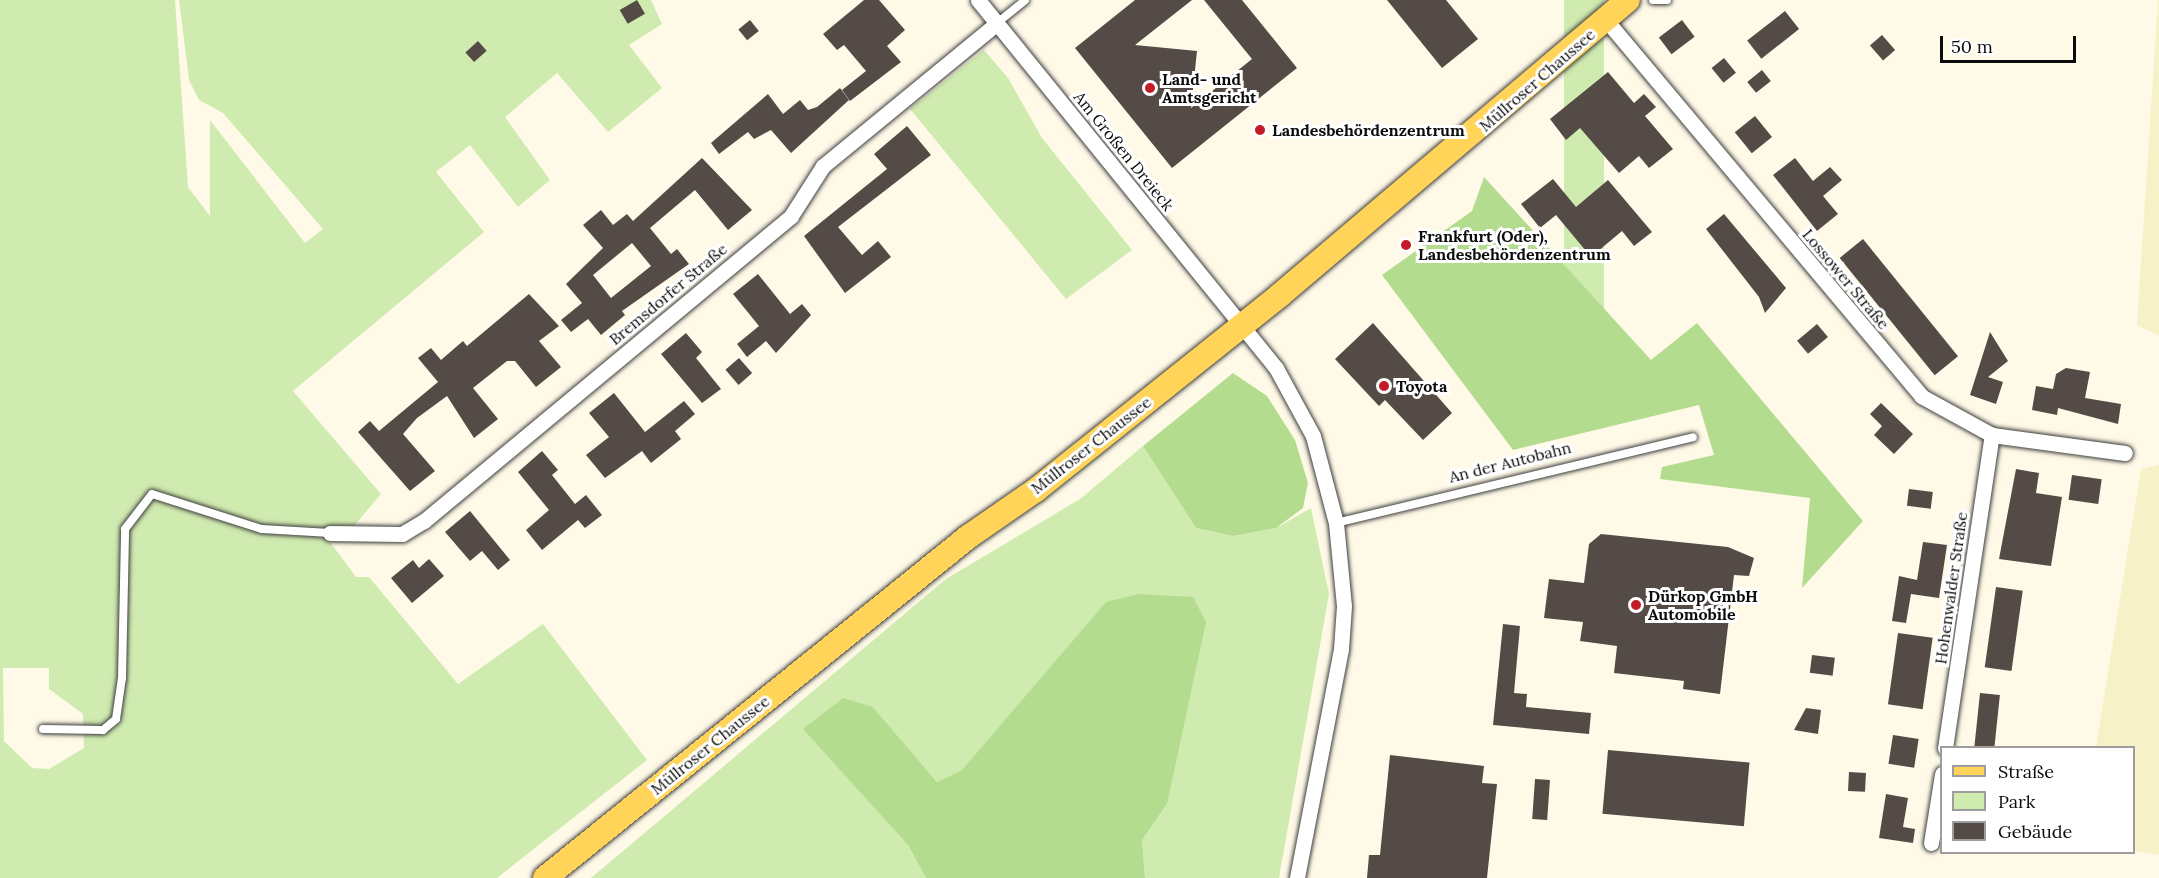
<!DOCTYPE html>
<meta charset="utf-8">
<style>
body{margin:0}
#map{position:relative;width:2159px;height:878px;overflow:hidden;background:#fffae8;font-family:Lora,serif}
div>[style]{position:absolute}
.farmland>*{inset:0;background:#f6f1c7}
.green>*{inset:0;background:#d0ebb0;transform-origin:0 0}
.forest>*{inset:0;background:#b3dc8f}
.building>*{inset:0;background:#544b46;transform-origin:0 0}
.roads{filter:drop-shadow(0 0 2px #3e3e3e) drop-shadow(0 0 2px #3e3e3e)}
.lane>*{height:8px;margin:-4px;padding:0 4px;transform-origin:4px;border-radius:4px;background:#fff}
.street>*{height:15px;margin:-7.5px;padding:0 7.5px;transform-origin:7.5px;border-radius:7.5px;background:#fff}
.primary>*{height:24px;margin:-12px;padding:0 12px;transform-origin:12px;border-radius:12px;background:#ffd458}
.dots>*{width:16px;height:16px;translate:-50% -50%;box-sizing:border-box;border:3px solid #fff;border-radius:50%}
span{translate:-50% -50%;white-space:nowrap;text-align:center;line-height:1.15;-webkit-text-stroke:6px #fff;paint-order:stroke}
.poi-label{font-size:16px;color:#0b0b0b;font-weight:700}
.left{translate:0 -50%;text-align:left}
.street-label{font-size:16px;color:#0b0b0b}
.legend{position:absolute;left:1940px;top:746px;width:195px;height:108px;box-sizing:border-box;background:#fff;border:2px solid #9d9d9d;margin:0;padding:8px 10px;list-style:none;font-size:18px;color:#0b0b0b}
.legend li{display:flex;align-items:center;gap:12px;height:30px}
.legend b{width:30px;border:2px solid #9d9d9d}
.scale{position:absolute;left:1940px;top:36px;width:136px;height:27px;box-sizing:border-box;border:3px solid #0b0b0b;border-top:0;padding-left:8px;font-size:18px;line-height:21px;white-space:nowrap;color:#0b0b0b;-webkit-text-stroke:4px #fff;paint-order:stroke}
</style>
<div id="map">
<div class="farmland">
<div style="clip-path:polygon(2158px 0,2159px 0,2159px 336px,2137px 325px)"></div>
<div style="clip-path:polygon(2159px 465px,2159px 855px,2134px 851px,2134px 748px,2096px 747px,2141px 469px)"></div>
</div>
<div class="green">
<div style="clip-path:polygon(evenodd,0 0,175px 0,188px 187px,210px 216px,210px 120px,305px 243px,323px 229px,223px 113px,199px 100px,189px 80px,179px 0,651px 0,662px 24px,629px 45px,662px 88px,608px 132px,557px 73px,505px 117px,550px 180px,518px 207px,470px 145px,436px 172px,484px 232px,293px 391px,381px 494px,354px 526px,327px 526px,327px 538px,356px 577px,369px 577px,458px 684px,543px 624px,647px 760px,497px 878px,0 878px,0 0,3px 668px,49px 668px,49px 689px,83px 714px,84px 748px,49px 769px,32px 768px,4px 741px,3px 668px)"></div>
<div style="left:1564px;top:0;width:40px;height:420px"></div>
<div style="clip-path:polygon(984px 50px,1008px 78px,1042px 138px,1132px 250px,1066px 299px,910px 109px)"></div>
<div style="clip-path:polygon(1143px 446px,1196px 528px,1235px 536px,1276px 528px,1311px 508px,1329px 594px,1279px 878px,1145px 878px,1142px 840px,1167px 804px,962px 770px,937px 782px,873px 707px,804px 729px,908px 845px,926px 878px,591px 878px,946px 579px,1080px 499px)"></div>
</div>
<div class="forest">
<div style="clip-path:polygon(1484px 177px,1651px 360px,1697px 323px,1863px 521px,1802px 588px,1810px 498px,1660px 479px,1662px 467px,1714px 455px,1699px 405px,1513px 450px,1382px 275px,1472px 211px)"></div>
<div style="clip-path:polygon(1233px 373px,1267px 396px,1295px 440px,1308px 483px,1303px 508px,1276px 528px,1234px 536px,1196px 528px,1143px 446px)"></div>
<div style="clip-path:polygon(1139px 594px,1193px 597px,1206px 622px,1167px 804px,1142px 840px,1145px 878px,926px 878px,908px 845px,803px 729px,843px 698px,873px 707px,937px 782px,962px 770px,1106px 602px)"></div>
</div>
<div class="building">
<div style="left:637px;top:0;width:16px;height:20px;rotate:60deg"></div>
<div style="clip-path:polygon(864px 0,879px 0,905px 30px,887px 46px,901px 62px,850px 101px,842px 90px,866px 71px,844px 45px,837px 50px,823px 34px)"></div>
<div style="clip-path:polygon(1135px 0,1192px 0,1135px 45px,1197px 51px,1191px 108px,1252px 59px,1204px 0,1242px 0,1297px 68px,1172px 168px,1075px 48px)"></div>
<div style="clip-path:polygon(1387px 0,1446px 0,1478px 39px,1442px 68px)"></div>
<div style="left:1785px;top:11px;width:23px;height:48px;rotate:52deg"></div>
<div style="left:750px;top:20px;width:14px;height:15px;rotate:51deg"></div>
<div style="left:1682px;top:20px;width:21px;height:29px;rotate:53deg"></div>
<div style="left:1882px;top:35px;width:20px;height:16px;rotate:49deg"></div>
<div style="left:478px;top:41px;width:13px;height:17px;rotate:48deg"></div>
<div style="left:1724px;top:58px;width:19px;height:16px;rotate:51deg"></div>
<div style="left:1762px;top:70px;width:14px;height:19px;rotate:51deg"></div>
<div style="clip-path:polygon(1608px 72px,1634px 103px,1644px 94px,1656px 107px,1645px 116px,1673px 149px,1649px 168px,1639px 156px,1619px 173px,1580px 128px,1566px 140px,1550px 119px)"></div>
<div style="clip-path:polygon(840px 88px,849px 100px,791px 153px,771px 130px,754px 139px,748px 132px,719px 154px,711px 143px,768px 94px,783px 114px,800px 100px,808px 110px,817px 107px)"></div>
<div style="left:1755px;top:116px;width:27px;height:26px;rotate:51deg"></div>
<div style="clip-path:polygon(907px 126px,931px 155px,838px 227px,862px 255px,878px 241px,891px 257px,845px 293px,804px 236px,887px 169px,874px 154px)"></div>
<div style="clip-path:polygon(evenodd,702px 158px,752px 210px,728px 230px,695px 190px,650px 228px,671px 254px,677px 249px,689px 264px,622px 311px,625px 315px,601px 335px,588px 319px,571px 332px,561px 320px,582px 303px,566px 284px,603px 248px,583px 225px,601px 210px,613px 225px,627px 214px,633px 221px,702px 158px,632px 243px,651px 266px,611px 298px,593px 275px,632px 243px)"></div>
<div style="clip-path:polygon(1795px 158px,1813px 181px,1830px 167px,1842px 180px,1823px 196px,1838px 214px,1817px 231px,1773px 175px)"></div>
<div style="clip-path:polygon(1553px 179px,1576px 207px,1608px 180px,1652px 232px,1634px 246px,1622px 231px,1591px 257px,1556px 215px,1540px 228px,1521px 204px)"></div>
<div style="clip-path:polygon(1724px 214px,1786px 288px,1765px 313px,1759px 297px,1706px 229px)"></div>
<div style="left:1863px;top:239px;width:151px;height:30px;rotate:51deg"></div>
<div style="clip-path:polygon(758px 274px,790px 314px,802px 304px,811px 315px,776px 353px,766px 341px,747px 357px,737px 344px,759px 326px,733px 294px)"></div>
<div style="clip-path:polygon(529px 294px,559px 326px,539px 341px,561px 367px,536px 387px,515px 361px,507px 361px,473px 388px,498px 419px,474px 438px,447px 396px,417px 418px,403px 434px,435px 471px,410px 491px,358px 432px,370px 421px,379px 431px,438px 382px,418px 358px,431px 348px,441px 360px,463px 341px,467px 346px)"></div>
<div style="clip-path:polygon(1373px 323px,1452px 413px,1423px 440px,1385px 400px,1379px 406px,1335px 359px)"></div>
<div style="left:1817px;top:324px;width:17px;height:26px;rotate:50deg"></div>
<div style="clip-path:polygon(1990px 332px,2008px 361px,1988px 377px,2003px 382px,1996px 404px,1970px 395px)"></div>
<div style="clip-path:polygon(686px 333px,702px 352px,696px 358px,721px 389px,702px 403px,661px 354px)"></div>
<div style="left:739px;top:358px;width:20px;height:18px;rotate:49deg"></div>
<div style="clip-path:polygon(2066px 368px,2090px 372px,2085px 398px,2121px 404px,2118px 424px,2058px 408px,2057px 415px,2032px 410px,2036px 386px,2053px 389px,2056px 374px)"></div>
<div style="clip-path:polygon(614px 393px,645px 432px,684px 401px,695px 414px,675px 431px,681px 439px,651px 463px,642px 451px,605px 478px,586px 455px,609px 437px,589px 413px)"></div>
<div style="clip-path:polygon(1881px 403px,1913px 434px,1894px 454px,1874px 435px,1882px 426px,1870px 414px)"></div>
<div style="clip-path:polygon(542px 451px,558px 470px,552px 475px,575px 504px,586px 495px,602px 515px,585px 528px,578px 520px,542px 550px,526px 530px,549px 510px,518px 472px)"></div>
<div style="clip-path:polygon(2016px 469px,2039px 473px,2036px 493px,2062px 497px,2051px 566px,1999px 559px)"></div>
<div style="left:2072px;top:475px;width:30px;height:25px;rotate:8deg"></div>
<div style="left:1909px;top:489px;width:24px;height:17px;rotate:7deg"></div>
<div style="clip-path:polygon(470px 511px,510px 560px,498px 570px,482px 551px,470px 561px,445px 532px)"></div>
<div style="clip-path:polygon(1601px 534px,1728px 547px,1754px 558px,1749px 576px,1734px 575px,1720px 694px,1683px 689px,1684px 681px,1614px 673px,1617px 646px,1580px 641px,1583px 622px,1544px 618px,1549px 579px,1584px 583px,1589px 544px)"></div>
<div style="clip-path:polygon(1923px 542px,1947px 545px,1939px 598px,1911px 594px,1906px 623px,1892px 621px,1899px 576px,1917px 580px)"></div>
<div style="clip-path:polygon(429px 559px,444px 576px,412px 603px,391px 578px,413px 560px,419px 568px)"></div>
<div style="left:1996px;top:587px;width:27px;height:81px;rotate:8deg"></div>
<div style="clip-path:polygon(1503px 624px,1520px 626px,1514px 693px,1527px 694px,1526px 707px,1591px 713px,1589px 734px,1493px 725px)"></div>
<div style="left:1898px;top:633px;width:35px;height:72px;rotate:8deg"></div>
<div style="left:1812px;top:655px;width:23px;height:18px;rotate:7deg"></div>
<div style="left:1980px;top:693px;width:20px;height:55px;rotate:6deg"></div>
<div style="clip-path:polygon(1806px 708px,1821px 710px,1818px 734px,1794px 730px)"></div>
<div style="left:1893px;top:735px;width:26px;height:29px;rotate:9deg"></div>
<div style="left:1608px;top:750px;width:142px;height:64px;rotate:5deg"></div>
<div style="clip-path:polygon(1390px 755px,1484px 766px,1482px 783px,1497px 784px,1487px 878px,1367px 878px,1369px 855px,1380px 855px)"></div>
<div style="left:1849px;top:772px;width:17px;height:19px;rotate:3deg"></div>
<div style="left:1535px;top:779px;width:15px;height:40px;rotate:4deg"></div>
<div style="clip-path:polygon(1886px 794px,1908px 798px,1903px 827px,1915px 829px,1913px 843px,1879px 838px)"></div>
</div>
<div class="roads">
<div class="lane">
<div style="left:1653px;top:0;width:14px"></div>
<div style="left:997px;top:23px;width:36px;rotate:-39deg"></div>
<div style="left:1336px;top:523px;width:367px;rotate:-13.5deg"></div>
<div style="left:43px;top:729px;width:60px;rotate:1deg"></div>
<div style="left:103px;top:730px;width:17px;rotate:-40deg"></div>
<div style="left:116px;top:719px;width:41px;rotate:-81.7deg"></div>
<div style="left:122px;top:678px;width:149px;rotate:-88.8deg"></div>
<div style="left:125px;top:529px;width:44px;rotate:-52.4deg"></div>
<div style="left:152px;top:494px;width:115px;rotate:17.7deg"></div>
<div style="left:262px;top:529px;width:68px;rotate:3.4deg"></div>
</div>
<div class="street">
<div style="left:978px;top:0;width:474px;rotate:51deg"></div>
<div style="left:1276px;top:368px;width:77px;rotate:61.4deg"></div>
<div style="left:1313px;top:436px;width:90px;rotate:75.2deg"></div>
<div style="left:1336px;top:523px;width:83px;rotate:84.5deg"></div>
<div style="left:1344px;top:606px;width:43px;rotate:94deg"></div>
<div style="left:1341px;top:649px;width:233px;rotate:100.9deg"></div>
<div style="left:1606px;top:20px;width:491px;rotate:50deg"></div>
<div style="left:1921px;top:396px;width:81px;rotate:28.8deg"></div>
<div style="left:1992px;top:435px;width:134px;rotate:7.7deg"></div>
<div style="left:330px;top:533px;width:72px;rotate:0.8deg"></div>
<div style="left:402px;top:534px;width:26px;rotate:-31deg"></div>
<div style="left:424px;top:521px;width:477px;rotate:-39.7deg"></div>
<div style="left:791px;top:216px;width:59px;rotate:-57.4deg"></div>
<div style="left:823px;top:166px;width:225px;rotate:-39.4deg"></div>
<div style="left:1945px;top:748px;width:317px;rotate:-81.5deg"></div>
<div style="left:1931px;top:843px;width:70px;rotate:-80.9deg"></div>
</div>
<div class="primary">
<div style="left:545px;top:878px;width:543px;rotate:-38.87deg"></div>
<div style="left:968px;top:537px;width:83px;rotate:-34.7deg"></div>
<div style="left:1036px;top:490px;width:312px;rotate:-38.6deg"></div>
<div style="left:1280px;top:295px;width:456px;rotate:-40.3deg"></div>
</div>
</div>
<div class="dots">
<div style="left:1150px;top:88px;background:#c11c27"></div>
<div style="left:1260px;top:130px;background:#c11c27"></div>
<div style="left:1406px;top:245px;background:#c11c27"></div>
<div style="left:1384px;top:386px;background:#c11c27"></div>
<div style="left:1636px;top:605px;background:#c11c27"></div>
</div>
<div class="poi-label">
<span class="left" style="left:1162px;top:88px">Land- und<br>Amtsgericht</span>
<span class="left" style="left:1272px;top:130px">Landesbehördenzentrum</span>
<span class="left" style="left:1418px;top:245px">Frankfurt (Oder),<br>Landesbehördenzentrum</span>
<span class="left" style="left:1396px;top:386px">Toyota</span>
<span class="left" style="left:1648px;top:605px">Dürkop GmbH<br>Automobile</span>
</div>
<div class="street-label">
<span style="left:1537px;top:80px;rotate:-41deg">Müllroser Chaussee</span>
<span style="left:1124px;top:151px;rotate:51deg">Am Großen Dreieck</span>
<span style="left:1846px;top:279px;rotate:50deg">Lossower Straße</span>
<span style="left:668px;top:294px;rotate:-40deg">Bremsdorfer Straße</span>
<span style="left:1091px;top:445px;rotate:-38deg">Müllroser Chaussee</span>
<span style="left:1510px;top:462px;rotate:-14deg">An der Autobahn</span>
<span style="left:1951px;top:588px;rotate:-82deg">Hohenwalder Straße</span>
<span style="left:710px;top:745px;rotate:-39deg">Müllroser Chaussee</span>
</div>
<ul class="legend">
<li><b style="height:8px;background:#ffd458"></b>Straße</li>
<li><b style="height:16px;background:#d0ebb0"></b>Park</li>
<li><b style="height:16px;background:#544b46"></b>Gebäude</li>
</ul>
<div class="scale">50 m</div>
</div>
